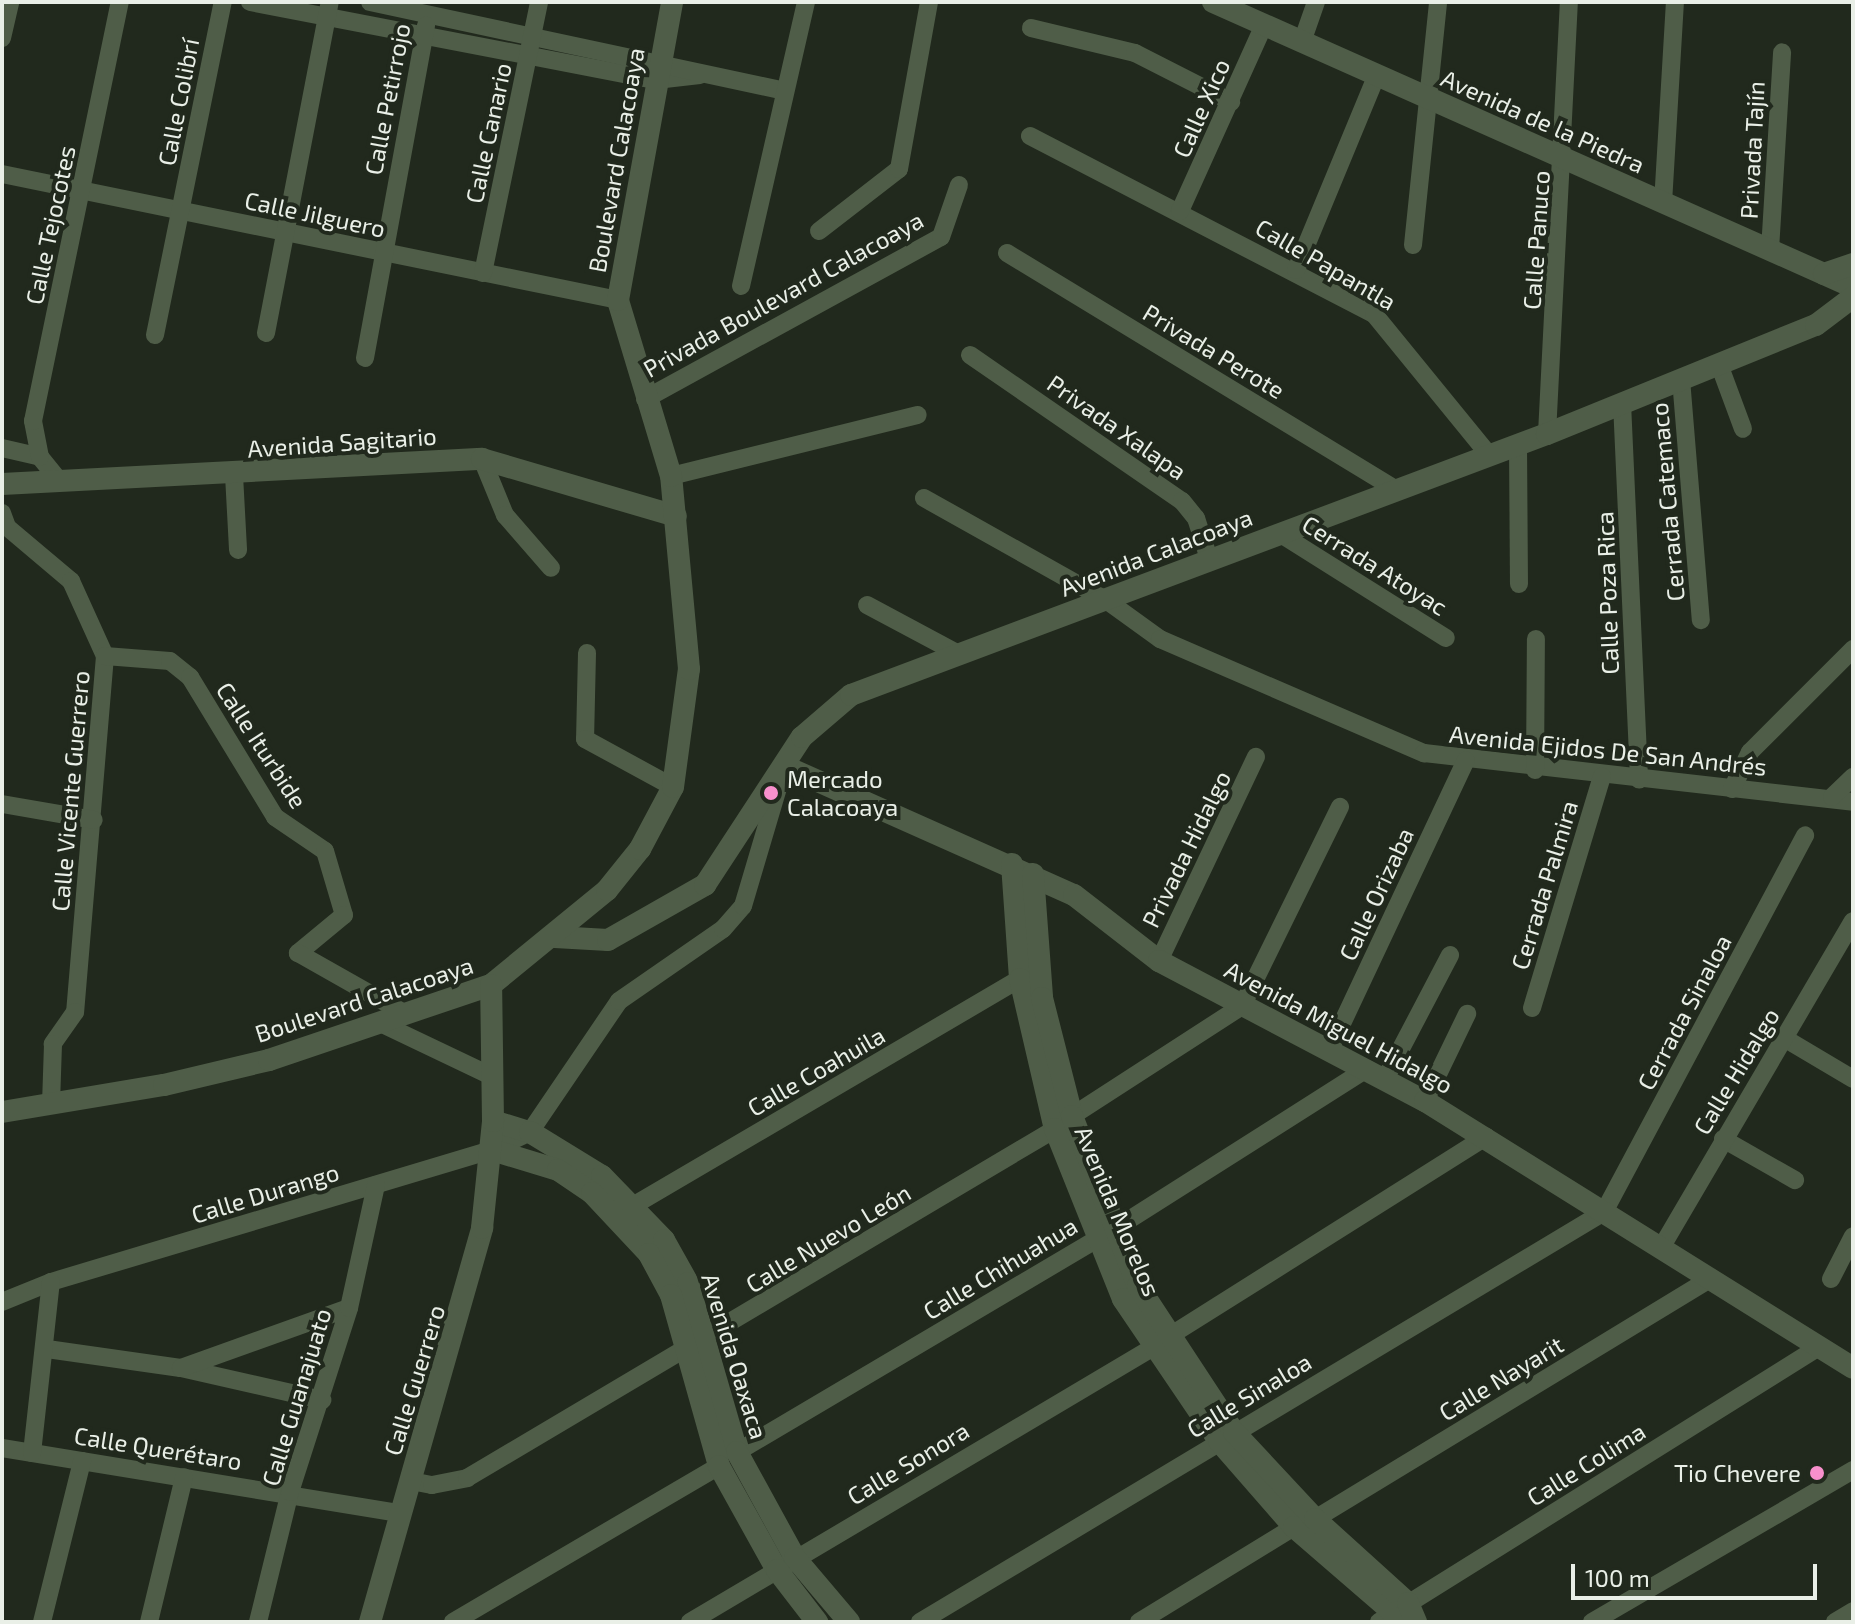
<!DOCTYPE html>
<meta charset="utf-8">
<style>
body{margin:0}
#map{position:relative;width:1855px;height:1624px;overflow:hidden;background:#21291d;font-family:"Exo 2",sans-serif}
div>[style]{position:absolute}
.minor>*{height:18px;margin:-9px;padding:0 9px;transform-origin:9px;border-radius:9px;background:#4f5d48}
.tertiary>*{height:22px;margin:-11px;padding:0 11px;transform-origin:11px;border-radius:11px;background:#4f5d48}
.dots>*{width:22px;height:22px;translate:-50% -50%;box-sizing:border-box;border:4px solid #21291d;border-radius:50%}
span{translate:-50% -50%;white-space:nowrap;text-align:center;line-height:1.15;-webkit-text-stroke:8px #21291d;paint-order:stroke}
.street-label{font-size:24px;color:#e9efe7}
.poi-label{font-size:24px;color:#e9efe7}
.left{translate:0 -50%;text-align:left}
.right{translate:-100% -50%;text-align:right}
.frame{position:absolute;inset:0;border:4px solid #e9efe7;pointer-events:none}
.scale{position:absolute;left:1571px;top:1564px;width:246px;height:36px;box-sizing:border-box;border:4px solid #e9efe7;border-top:0;padding-left:10px;font-size:24px;line-height:28px;white-space:nowrap;color:#e9efe7;-webkit-text-stroke:6px #21291d;paint-order:stroke}
</style>
<div id="map">
<div class="minor">
<div style="left:250px;top:2px;width:413px;rotate:10.9deg"></div>
<div style="left:656px;top:80px;width:44px;rotate:-6.5deg"></div>
<div style="left:370px;top:2px;width:424px;rotate:12.1deg"></div>
<div style="left:1031px;top:28px;width:107px;rotate:13.5deg"></div>
<div style="left:1135px;top:53px;width:108px;rotate:27deg"></div>
<div style="left:2px;top:38px;width:37px;rotate:-77deg"></div>
<div style="left:1302px;top:42px;width:42px;rotate:-70.7deg"></div>
<div style="left:1030px;top:136px;width:387px;rotate:27.4deg"></div>
<div style="left:1374px;top:314px;width:182px;rotate:50.8deg"></div>
<div style="left:2px;top:174px;width:629px;rotate:11.56deg"></div>
<div style="left:1663px;top:203px;width:201px;rotate:-86.6deg"></div>
<div style="left:1180px;top:211px;width:204px;rotate:-65.7deg"></div>
<div style="left:819px;top:231px;width:101px;rotate:-37.8deg"></div>
<div style="left:899px;top:169px;width:170px;rotate:-79.8deg"></div>
<div style="left:1413px;top:245px;width:244px;rotate:-84.1deg"></div>
<div style="left:1770px;top:250px;width:198px;rotate:-86.5deg"></div>
<div style="left:1007px;top:253px;width:454px;rotate:31.3deg"></div>
<div style="left:1296px;top:270px;width:209px;rotate:-67.5deg"></div>
<div style="left:483px;top:273px;width:277px;rotate:-78.3deg"></div>
<div style="left:741px;top:286px;width:291px;rotate:-77.1deg"></div>
<div style="left:266px;top:333px;width:337px;rotate:-79.1deg"></div>
<div style="left:155px;top:335px;width:340px;rotate:-78.5deg"></div>
<div style="left:970px;top:355px;width:257px;rotate:34.6deg"></div>
<div style="left:1182px;top:501px;width:22px;rotate:51deg"></div>
<div style="left:1196px;top:518px;width:43px;rotate:72.4deg"></div>
<div style="left:365px;top:358px;width:338px;rotate:-79.6deg"></div>
<div style="left:1719px;top:364px;width:69px;rotate:69.7deg"></div>
<div style="left:1681px;top:379px;width:242px;rotate:85.3deg"></div>
<div style="left:645px;top:399px;width:337px;rotate:-28.7deg"></div>
<div style="left:941px;top:237px;width:55px;rotate:-70.9deg"></div>
<div style="left:1622px;top:403px;width:377px;rotate:87.4deg"></div>
<div style="left:1547px;top:434px;width:433px;rotate:-87.1deg"></div>
<div style="left:1518px;top:444px;width:140px;rotate:89.6deg"></div>
<div style="left:2px;top:448px;width:39px;rotate:13deg"></div>
<div style="left:40px;top:457px;width:28px;rotate:51deg"></div>
<div style="left:40px;top:457px;width:37px;rotate:-101deg"></div>
<div style="left:33px;top:421px;width:428px;rotate:-78.3deg"></div>
<div style="left:482px;top:459px;width:61px;rotate:67.7deg"></div>
<div style="left:505px;top:515px;width:70px;rotate:49deg"></div>
<div style="left:234px;top:475px;width:75px;rotate:86.9deg"></div>
<div style="left:671px;top:476px;width:254px;rotate:-13.9deg"></div>
<div style="left:924px;top:498px;width:209px;rotate:29.3deg"></div>
<div style="left:1106px;top:600px;width:67px;rotate:35.8deg"></div>
<div style="left:1160px;top:639px;width:288px;rotate:23.4deg"></div>
<div style="left:1424px;top:753px;width:432px;rotate:6.5deg"></div>
<div style="left:2px;top:513px;width:15px;rotate:70deg"></div>
<div style="left:7px;top:527px;width:84px;rotate:40.2deg"></div>
<div style="left:71px;top:581px;width:82px;rotate:65.6deg"></div>
<div style="left:105px;top:656px;width:357px;rotate:94.8deg"></div>
<div style="left:75px;top:1012px;width:39px;rotate:125deg"></div>
<div style="left:53px;top:1044px;width:61px;rotate:91.9deg"></div>
<div style="left:1279px;top:533px;width:197px;rotate:32.2deg"></div>
<div style="left:867px;top:605px;width:100px;rotate:28.1deg"></div>
<div style="left:587px;top:653px;width:86px;rotate:91.3deg"></div>
<div style="left:585px;top:739px;width:100px;rotate:28.6deg"></div>
<div style="left:105px;top:656px;width:65px;rotate:4.4deg"></div>
<div style="left:170px;top:661px;width:26px;rotate:39deg"></div>
<div style="left:190px;top:677px;width:164px;rotate:58.7deg"></div>
<div style="left:275px;top:817px;width:60px;rotate:34.2deg"></div>
<div style="left:325px;top:851px;width:67px;rotate:73.5deg"></div>
<div style="left:344px;top:915px;width:60px;rotate:140.4deg"></div>
<div style="left:298px;top:953px;width:124px;rotate:29.5deg"></div>
<div style="left:1535px;top:770px;width:131px;rotate:-89.6deg"></div>
<div style="left:1732px;top:789px;width:41px;rotate:-64.1deg"></div>
<div style="left:1750px;top:752px;width:146px;rotate:-45deg"></div>
<div style="left:1832px;top:797px;width:29px;rotate:-44deg"></div>
<div style="left:2px;top:804px;width:93px;rotate:9.9deg"></div>
<div style="left:1159px;top:961px;width:226px;rotate:-64.6deg"></div>
<div style="left:1532px;top:1008px;width:242px;rotate:-73.2deg"></div>
<div style="left:380px;top:1023px;width:123px;rotate:25.5deg"></div>
<div style="left:1784px;top:1038px;width:80px;rotate:30.7deg"></div>
<div style="left:1330px;top:1049px;width:319px;rotate:-64.8deg"></div>
<div style="left:1385px;top:1079px;width:140px;rotate:-62.3deg"></div>
<div style="left:1425px;top:1101px;width:97px;rotate:-64.2deg"></div>
<div style="left:1072px;top:1116px;width:202px;rotate:-32.9deg"></div>
<div style="left:1242px;top:1006px;width:222px;rotate:-63.8deg"></div>
<div style="left:1723px;top:1139px;width:83px;rotate:29.7deg"></div>
<div style="left:636px;top:1204px;width:445px;rotate:-30.4deg"></div>
<div style="left:1661px;top:1248px;width:379px;rotate:-59.6deg"></div>
<div style="left:1831px;top:1279px;width:48px;rotate:-62.9deg"></div>
<div style="left:2px;top:1302px;width:53px;rotate:-22.2deg"></div>
<div style="left:51px;top:1282px;width:460px;rotate:-16.7deg"></div>
<div style="left:492px;top:1150px;width:42px;rotate:-25.3deg"></div>
<div style="left:530px;top:1132px;width:158px;rotate:-55.8deg"></div>
<div style="left:619px;top:1001px;width:126px;rotate:-34.7deg"></div>
<div style="left:723px;top:929px;width:30px;rotate:-49deg"></div>
<div style="left:743px;top:906px;width:138px;rotate:-73.5deg"></div>
<div style="left:1168px;top:1337px;width:376px;rotate:-32.2deg"></div>
<div style="left:47px;top:1349px;width:135px;rotate:8.1deg"></div>
<div style="left:181px;top:1368px;width:145px;rotate:12.8deg"></div>
<div style="left:181px;top:1368px;width:178px;rotate:-19.7deg"></div>
<div style="left:2px;top:1448px;width:404px;rotate:9.3deg"></div>
<div style="left:737px;top:1452px;width:437px;rotate:-30.6deg"></div>
<div style="left:1113px;top:1230px;width:301px;rotate:-32.4deg"></div>
<div style="left:32px;top:1453px;width:172px;rotate:-83.7deg"></div>
<div style="left:411px;top:1481px;width:21px;rotate:11deg"></div>
<div style="left:432px;top:1485px;width:36px;rotate:-11deg"></div>
<div style="left:467px;top:1478px;width:684px;rotate:-30.69deg"></div>
<div style="left:1315px;top:1519px;width:464px;rotate:-31.3deg"></div>
<div style="left:42px;top:1622px;width:166px;rotate:-76deg"></div>
<div style="left:149px;top:1622px;width:149px;rotate:-76.4deg"></div>
<div style="left:258px;top:1622px;width:134px;rotate:-76.2deg"></div>
<div style="left:290px;top:1492px;width:193px;rotate:-72.2deg"></div>
<div style="left:349px;top:1308px;width:126px;rotate:-77.6deg"></div>
<div style="left:453px;top:1622px;width:308px;rotate:-30.4deg"></div>
<div style="left:690px;top:1622px;width:537px;rotate:-30.67deg"></div>
<div style="left:920px;top:1622px;width:797px;rotate:-30.94deg"></div>
<div style="left:1604px;top:1212px;width:427px;rotate:-61.9deg"></div>
<div style="left:1139px;top:1622px;width:182px;rotate:-31.5deg"></div>
<div style="left:1379px;top:1622px;width:519px;rotate:-32.01deg"></div>
<div style="left:1592px;top:1622px;width:302px;rotate:-30.2deg"></div>
<div style="left:1835px;top:1622px;width:21px;rotate:-31deg"></div>
</div>
<div class="tertiary">
<div style="left:1213px;top:2px;width:701px;rotate:24deg"></div>
<div style="left:1824px;top:274px;width:31px;rotate:-19deg"></div>
<div style="left:2px;top:484px;width:481px;rotate:-3deg"></div>
<div style="left:482px;top:459px;width:202px;rotate:16.4deg"></div>
<div style="left:784px;top:766px;width:317px;rotate:24deg"></div>
<div style="left:1074px;top:895px;width:108px;rotate:37.8deg"></div>
<div style="left:1159px;top:961px;width:301px;rotate:27.8deg"></div>
<div style="left:1425px;top:1101px;width:504px;rotate:31.96deg"></div>
<div style="left:1012px;top:864px;width:115px;rotate:86deg"></div>
<div style="left:1020px;top:979px;width:154px;rotate:76.9deg"></div>
<div style="left:1055px;top:1129px;width:183px;rotate:68.2deg"></div>
<div style="left:1123px;top:1299px;width:171px;rotate:55.9deg"></div>
<div style="left:1219px;top:1441px;width:114px;rotate:48.9deg"></div>
<div style="left:1294px;top:1527px;width:145px;rotate:40.8deg"></div>
<div style="left:1033px;top:874px;width:124px;rotate:85.8deg"></div>
<div style="left:1042px;top:998px;width:122px;rotate:75.7deg"></div>
<div style="left:1072px;top:1116px;width:182px;rotate:68.8deg"></div>
<div style="left:1138px;top:1286px;width:175px;rotate:56.7deg"></div>
<div style="left:1234px;top:1432px;width:119px;rotate:47deg"></div>
<div style="left:1315px;top:1519px;width:125px;rotate:42.1deg"></div>
<div style="left:1408px;top:1603px;width:21px;rotate:67deg"></div>
<div style="left:555px;top:937px;width:53px;rotate:3.2deg"></div>
<div style="left:608px;top:940px;width:112px;rotate:-29.6deg"></div>
<div style="left:705px;top:885px;width:177px;rotate:-56.8deg"></div>
<div style="left:802px;top:737px;width:65px;rotate:-40.6deg"></div>
<div style="left:851px;top:695px;width:743px;rotate:-20.56deg"></div>
<div style="left:1547px;top:434px;width:290px;rotate:-22.1deg"></div>
<div style="left:1816px;top:325px;width:46px;rotate:-37.1deg"></div>
<div style="left:2px;top:1112px;width:164px;rotate:-9.5deg"></div>
<div style="left:164px;top:1085px;width:108px;rotate:-13.4deg"></div>
<div style="left:269px;top:1060px;width:234px;rotate:-18.7deg"></div>
<div style="left:491px;top:985px;width:150px;rotate:-39.3deg"></div>
<div style="left:607px;top:890px;width:53px;rotate:-51.2deg"></div>
<div style="left:640px;top:849px;width:70px;rotate:-62deg"></div>
<div style="left:673px;top:787px;width:119px;rotate:-82.3deg"></div>
<div style="left:689px;top:669px;width:194px;rotate:-95.3deg"></div>
<div style="left:671px;top:476px;width:184px;rotate:-106.8deg"></div>
<div style="left:618px;top:300px;width:303px;rotate:-79.7deg"></div>
<div style="left:493px;top:1121px;width:39px;rotate:17deg"></div>
<div style="left:530px;top:1132px;width:84px;rotate:31.4deg"></div>
<div style="left:602px;top:1176px;width:89px;rotate:45.9deg"></div>
<div style="left:664px;top:1240px;width:49px;rotate:60.8deg"></div>
<div style="left:688px;top:1283px;width:176px;rotate:73.8deg"></div>
<div style="left:737px;top:1452px;width:121px;rotate:61.3deg"></div>
<div style="left:795px;top:1558px;width:84px;rotate:49.8deg"></div>
<div style="left:492px;top:1150px;width:69px;rotate:16.9deg"></div>
<div style="left:558px;top:1170px;width:41px;rotate:34.1deg"></div>
<div style="left:592px;top:1193px;width:83px;rotate:46.9deg"></div>
<div style="left:649px;top:1254px;width:47px;rotate:61.8deg"></div>
<div style="left:671px;top:1295px;width:178px;rotate:74.3deg"></div>
<div style="left:719px;top:1466px;width:119px;rotate:60.9deg"></div>
<div style="left:777px;top:1570px;width:66px;rotate:52.4deg"></div>
<div style="left:370px;top:1622px;width:410px;rotate:-74.1deg"></div>
<div style="left:482px;top:1228px;width:108px;rotate:-84.1deg"></div>
<div style="left:493px;top:1121px;width:136px;rotate:-90.8deg"></div>
</div>
<div class="dots">
<div style="left:771px;top:793px;background:#f890cc"></div>
<div style="left:1817px;top:1473px;background:#f890cc"></div>
</div>
<div class="street-label">
<span style="left:387px;top:99px;rotate:-79deg">Calle Petirrojo</span>
<span style="left:178px;top:102px;rotate:-79deg">Calle Colibrí</span>
<span style="left:1201px;top:108px;rotate:-66deg">Calle Xico</span>
<span style="left:1543px;top:121px;rotate:24deg">Avenida de la Piedra</span>
<span style="left:488px;top:133px;rotate:-78deg">Calle Canario</span>
<span style="left:1752px;top:150px;rotate:-87deg">Privada Tajín</span>
<span style="left:616px;top:160px;rotate:-80deg">Boulevard Calacoaya</span>
<span style="left:315px;top:214px;rotate:12deg">Calle Jilguero</span>
<span style="left:50px;top:225px;rotate:-78deg">Calle Tejocotes</span>
<span style="left:1536px;top:240px;rotate:-86deg">Calle Panuco</span>
<span style="left:1326px;top:264px;rotate:30deg">Calle Papantla</span>
<span style="left:783px;top:294px;rotate:-29deg">Privada Boulevard Calacoaya</span>
<span style="left:1214px;top:351px;rotate:31deg">Privada Perote</span>
<span style="left:1117px;top:427px;rotate:35deg">Privada Xalapa</span>
<span style="left:342px;top:442px;rotate:-4deg">Avenida Sagitario</span>
<span style="left:1667px;top:502px;rotate:-95deg">Cerrada Catemaco</span>
<span style="left:1156px;top:552px;rotate:-21deg">Avenida Calacoaya</span>
<span style="left:1375px;top:565px;rotate:32deg">Cerrada Atoyac</span>
<span style="left:1607px;top:593px;rotate:-92deg">Calle Poza Rica</span>
<span style="left:262px;top:745px;rotate:57deg">Calle Iturbide</span>
<span style="left:1608px;top:750px;rotate:6deg">Avenida Ejidos De San Andrés</span>
<span style="left:70px;top:791px;rotate:-85deg">Calle Vicente Guerrero</span>
<span style="left:1186px;top:849px;rotate:-64deg">Privada Hidalgo</span>
<span style="left:1544px;top:885px;rotate:-73deg">Cerrada Palmira</span>
<span style="left:1376px;top:894px;rotate:-65deg">Calle Orizaba</span>
<span style="left:364px;top:999px;rotate:-18deg">Boulevard Calacoaya</span>
<span style="left:1684px;top:1012px;rotate:-62deg">Cerrada Sinaloa</span>
<span style="left:1339px;top:1027px;rotate:28deg">Avenida Miguel Hidalgo</span>
<span style="left:816px;top:1071px;rotate:-30deg">Calle Coahuila</span>
<span style="left:1736px;top:1071px;rotate:-59deg">Calle Hidalgo</span>
<span style="left:265px;top:1193px;rotate:-17deg">Calle Durango</span>
<span style="left:1118px;top:1211px;rotate:67deg">Avenida Morelos</span>
<span style="left:828px;top:1238px;rotate:-31deg">Calle Nuevo León</span>
<span style="left:1000px;top:1268px;rotate:-31deg">Calle Chihuahua</span>
<span style="left:735px;top:1356px;rotate:73deg">Avenida Oaxaca</span>
<span style="left:1501px;top:1378px;rotate:-31deg">Calle Nayarit</span>
<span style="left:414px;top:1380px;rotate:-73deg">Calle Guerrero</span>
<span style="left:1249px;top:1395px;rotate:-31deg">Calle Sinaloa</span>
<span style="left:296px;top:1397px;rotate:-73deg">Calle Guanajuato</span>
<span style="left:158px;top:1448px;rotate:9deg">Calle Querétaro</span>
<span style="left:908px;top:1463px;rotate:-31deg">Calle Sonora</span>
<span style="left:1586px;top:1464px;rotate:-32deg">Calle Colima</span>
</div>
<div class="poi-label">
<span class="left" style="left:787px;top:793px">Mercado<br>Calacoaya</span>
<span class="right" style="left:1801px;top:1473px">Tio Chevere</span>
</div>
<div class="frame"></div>
<div class="scale">100 m</div>
</div>
